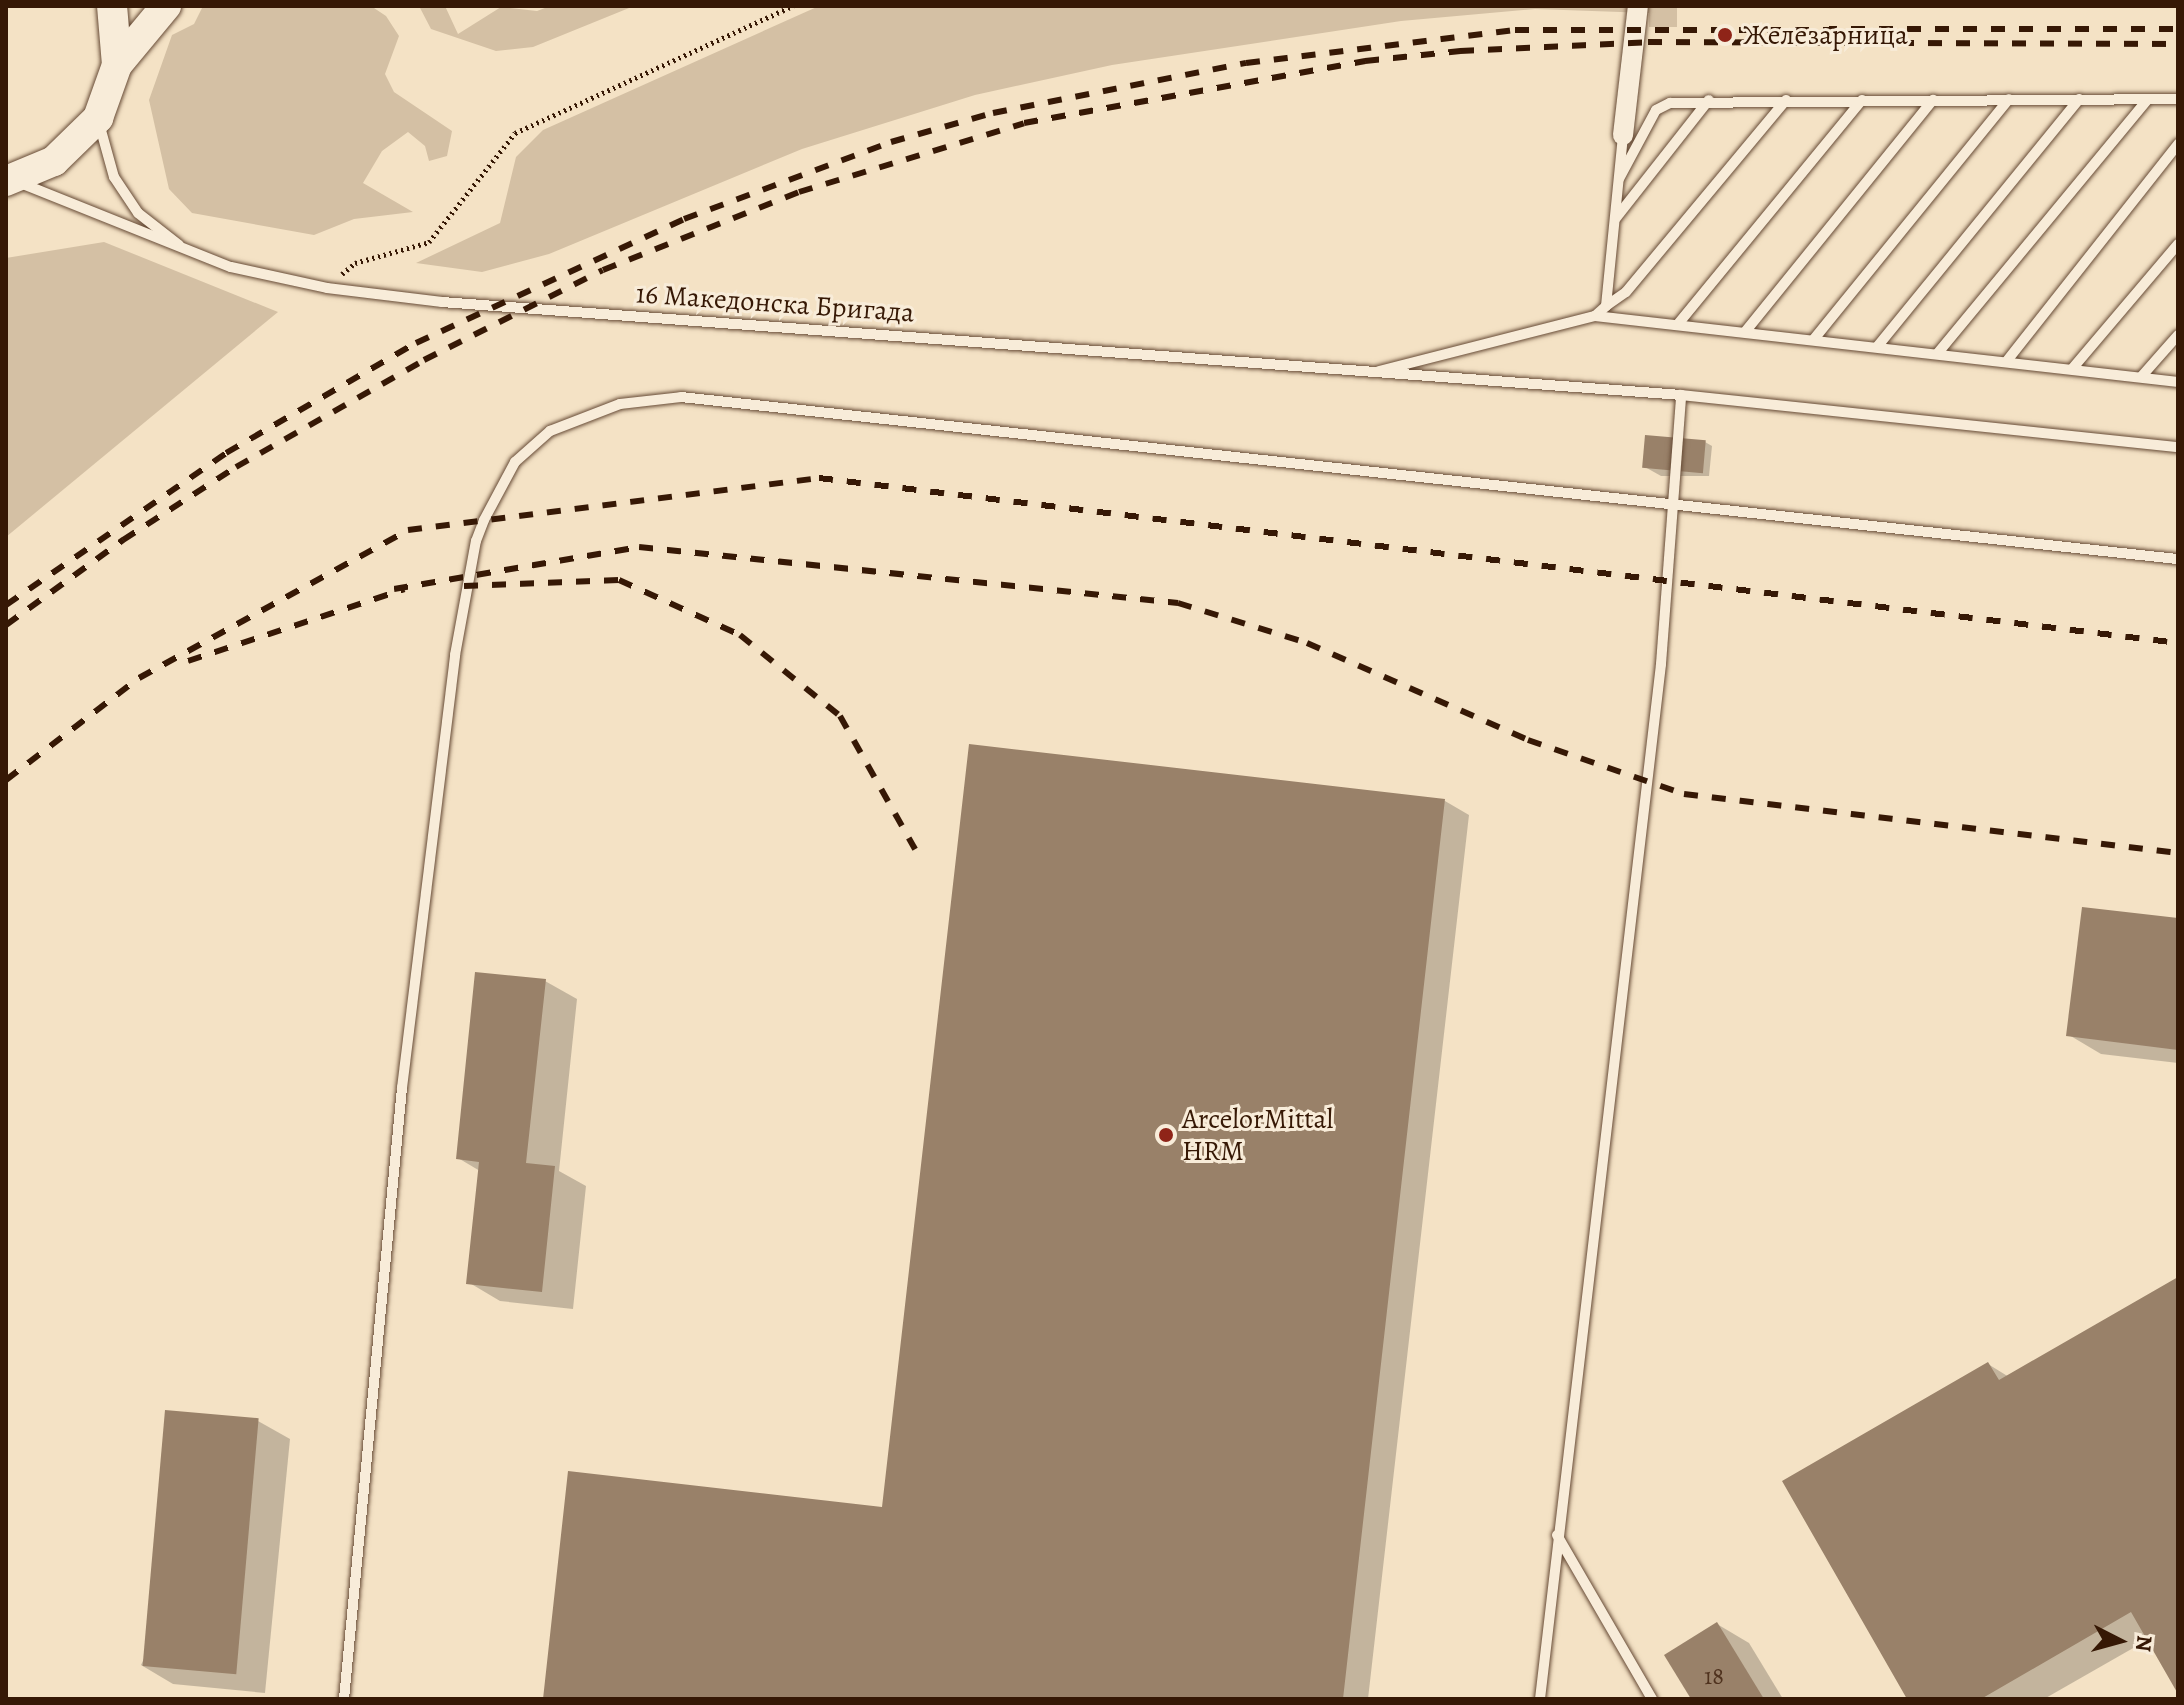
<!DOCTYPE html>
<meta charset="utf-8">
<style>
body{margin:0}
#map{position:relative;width:2184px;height:1705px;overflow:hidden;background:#f4e2c5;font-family:Alegreya,serif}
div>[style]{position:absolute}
.green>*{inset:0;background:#d4c0a4}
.shadow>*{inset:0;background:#0003}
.building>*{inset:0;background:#998169;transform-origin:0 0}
.path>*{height:5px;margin-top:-2.5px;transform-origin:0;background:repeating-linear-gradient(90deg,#361805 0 2px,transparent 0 6px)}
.roads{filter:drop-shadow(0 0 2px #664a35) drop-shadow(0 0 2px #664a35)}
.lane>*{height:10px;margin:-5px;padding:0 5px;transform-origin:5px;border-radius:5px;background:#f8ecd9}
.street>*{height:20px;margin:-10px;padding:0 10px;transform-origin:10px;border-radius:10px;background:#f8ecd9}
.secondary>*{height:30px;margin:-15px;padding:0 15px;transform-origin:15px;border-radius:15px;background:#f8ecd9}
.rail>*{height:6px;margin-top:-3px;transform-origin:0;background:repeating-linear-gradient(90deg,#361805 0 14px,transparent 0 28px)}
.dots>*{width:22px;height:22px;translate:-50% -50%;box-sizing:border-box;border:4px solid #f8ecd9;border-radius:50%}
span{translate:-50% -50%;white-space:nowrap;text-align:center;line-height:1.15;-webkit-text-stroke:6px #f8ecd9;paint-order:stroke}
.number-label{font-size:24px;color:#4f321e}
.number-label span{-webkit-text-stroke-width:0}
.poi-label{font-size:28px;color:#361805}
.left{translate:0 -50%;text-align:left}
.street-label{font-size:28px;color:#361805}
.frame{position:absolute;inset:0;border:8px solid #361805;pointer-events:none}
.north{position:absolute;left:2080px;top:1601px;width:80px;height:80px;-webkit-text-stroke:6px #f8ecd9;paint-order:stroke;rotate:96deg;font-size:22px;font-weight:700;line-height:32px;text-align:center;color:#361805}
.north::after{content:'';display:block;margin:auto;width:28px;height:36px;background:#361805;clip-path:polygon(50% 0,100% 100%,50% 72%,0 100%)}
</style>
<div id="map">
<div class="green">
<div style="clip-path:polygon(203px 6px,371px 6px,386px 16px,399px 36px,385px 74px,394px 92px,452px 131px,447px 156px,429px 161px,425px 146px,408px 132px,382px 151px,363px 183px,413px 212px,354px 219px,314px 235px,192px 213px,169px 189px,149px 100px,172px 35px,194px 24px)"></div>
<div style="clip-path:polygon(419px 6px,445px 6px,458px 34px,501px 7px,537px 11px,550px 6px,634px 6px,533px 47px,496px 51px,431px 29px)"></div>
<div style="clip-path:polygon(819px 6px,1677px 6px,1677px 27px,1649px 27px,1649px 13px,1535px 9px,1401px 21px,1112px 65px,975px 95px,802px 149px,549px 254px,482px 272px,416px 263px,500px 223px,516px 157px,543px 130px)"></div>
<div style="clip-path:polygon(104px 242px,278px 312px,6px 537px,6px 258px)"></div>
</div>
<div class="shadow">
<div style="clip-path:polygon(1705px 442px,1712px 446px,1709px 476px,1661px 476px,1645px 467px)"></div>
<div style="clip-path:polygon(970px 747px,1445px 801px,1469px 815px,1368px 1699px,545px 1699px,884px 1509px)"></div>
<div style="clip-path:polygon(2178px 920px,2178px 1063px,2101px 1054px,2069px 1035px)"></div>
<div style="clip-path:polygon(545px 981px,577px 999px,559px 1171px,586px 1186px,573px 1309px,500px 1301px,468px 1282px,480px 1171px,458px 1158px)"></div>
<div style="clip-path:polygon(2178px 1279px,2178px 1690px,2149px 1639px,2044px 1699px,1909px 1699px,1988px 1364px,2009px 1377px)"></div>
<div style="clip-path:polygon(258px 1421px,290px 1439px,265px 1693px,173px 1684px,141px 1665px)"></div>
<div style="clip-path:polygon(1717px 1624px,1749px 1643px,1783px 1699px,1693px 1699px)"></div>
</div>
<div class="building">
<div style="left:1645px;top:435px;width:61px;height:33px;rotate:5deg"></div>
<div style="clip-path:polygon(969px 744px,1445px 799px,1343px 1699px,543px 1699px,568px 1471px,882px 1507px)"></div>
<div style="clip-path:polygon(2082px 907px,2178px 918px,2178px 1050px,2066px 1036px)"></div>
<div style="clip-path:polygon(475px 972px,546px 979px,526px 1163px,555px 1166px,542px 1292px,466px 1284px,479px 1162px,456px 1159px)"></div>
<div style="clip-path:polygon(2178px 1277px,2178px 1694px,2131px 1612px,1981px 1699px,1907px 1699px,1782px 1481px,1988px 1362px,1999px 1380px)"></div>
<div style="left:165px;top:1410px;width:94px;height:257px;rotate:5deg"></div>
<div style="clip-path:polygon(1717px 1622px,1764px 1699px,1691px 1699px,1664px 1655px)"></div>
</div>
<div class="path">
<div style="left:342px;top:274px;width:17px;rotate:-40deg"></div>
<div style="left:355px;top:263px;width:77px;rotate:-15.8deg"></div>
<div style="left:429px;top:242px;width:139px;rotate:-51.7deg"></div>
<div style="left:515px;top:133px;width:306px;rotate:-24.6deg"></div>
</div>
<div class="roads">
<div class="lane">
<div style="left:99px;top:123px;width:56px;rotate:74.5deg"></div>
<div style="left:114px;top:177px;width:43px;rotate:56.3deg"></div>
<div style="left:138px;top:213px;width:52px;rotate:38deg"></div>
<div style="left:1619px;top:179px;width:78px;rotate:-61.8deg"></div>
<div style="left:1656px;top:110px;width:16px;rotate:-27deg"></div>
<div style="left:1670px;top:103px;width:508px;rotate:-0.45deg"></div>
<div style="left:18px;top:182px;width:229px;rotate:21.8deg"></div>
<div style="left:231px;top:267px;width:98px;rotate:12.3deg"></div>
<div style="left:327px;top:288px;width:116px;rotate:6.9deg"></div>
<div style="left:442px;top:302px;width:1242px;rotate:4.29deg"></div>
<div style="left:1681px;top:395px;width:500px;rotate:6deg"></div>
<div style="left:1616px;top:218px;width:150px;rotate:-51.8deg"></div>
<div style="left:1606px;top:306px;width:24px;rotate:-35deg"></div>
<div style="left:1626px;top:292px;width:250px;rotate:-50.2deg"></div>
<div style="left:1595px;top:316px;width:587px;rotate:6.46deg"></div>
<div style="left:1678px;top:324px;width:290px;rotate:-50.6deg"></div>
<div style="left:1745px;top:332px;width:299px;rotate:-51deg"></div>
<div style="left:1814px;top:339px;width:309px;rotate:-50.9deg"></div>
<div style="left:1877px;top:347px;width:320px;rotate:-50.8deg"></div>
<div style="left:1937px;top:354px;width:331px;rotate:-50.4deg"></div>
<div style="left:2006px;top:362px;width:278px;rotate:-51.7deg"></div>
<div style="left:2072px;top:369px;width:164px;rotate:-49.7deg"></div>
<div style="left:1379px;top:371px;width:223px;rotate:-14.3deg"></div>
<div style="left:1595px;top:316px;width:15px;rotate:-42deg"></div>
<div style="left:1606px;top:306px;width:172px;rotate:-84.3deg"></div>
<div style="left:2141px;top:377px;width:56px;rotate:-48.6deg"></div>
<div style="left:1557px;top:1535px;width:190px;rotate:59.9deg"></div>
<div style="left:344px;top:1699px;width:614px;rotate:-84.58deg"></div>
<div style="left:402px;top:1088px;width:436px;rotate:-83deg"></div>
<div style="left:455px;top:655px;width:116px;rotate:-79.6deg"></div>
<div style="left:476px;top:541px;width:22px;rotate:-69deg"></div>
<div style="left:484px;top:520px;width:66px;rotate:-61.9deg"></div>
<div style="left:515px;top:462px;width:47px;rotate:-41.5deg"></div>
<div style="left:550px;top:431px;width:75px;rotate:-21.1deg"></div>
<div style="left:620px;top:404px;width:61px;rotate:-6.5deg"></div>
<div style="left:681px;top:397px;width:1506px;rotate:6.18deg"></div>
<div style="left:1540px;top:1699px;width:1042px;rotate:-83.33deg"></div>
<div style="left:1661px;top:664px;width:270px;rotate:-85.7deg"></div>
</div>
<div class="street">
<div style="left:1623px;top:135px;width:130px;rotate:-83.4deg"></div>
</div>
<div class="secondary">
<div style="left:117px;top:65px;width:77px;rotate:-50.3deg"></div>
<div style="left:6px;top:181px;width:52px;rotate:-22.6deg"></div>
<div style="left:54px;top:161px;width:62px;rotate:-44.3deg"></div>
<div style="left:98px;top:118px;width:56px;rotate:-70.3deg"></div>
<div style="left:117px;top:65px;width:59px;rotate:-94.8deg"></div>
</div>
</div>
<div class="rail">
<div style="left:464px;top:586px;width:155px;rotate:-2.2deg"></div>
<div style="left:619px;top:580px;width:133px;rotate:24.4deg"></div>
<div style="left:740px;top:635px;width:129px;rotate:39deg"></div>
<div style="left:840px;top:716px;width:153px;rotate:60.6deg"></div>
<div style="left:394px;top:589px;width:249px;rotate:-9.7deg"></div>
<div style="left:639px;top:547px;width:542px;rotate:5.93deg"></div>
<div style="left:1178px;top:603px;width:135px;rotate:17.2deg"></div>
<div style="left:1307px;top:643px;width:241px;rotate:23.7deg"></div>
<div style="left:1528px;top:740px;width:165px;rotate:19.1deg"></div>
<div style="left:1684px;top:794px;width:498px;rotate:6.8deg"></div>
<div style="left:6px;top:605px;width:267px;rotate:-34.6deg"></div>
<div style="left:226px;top:453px;width:220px;rotate:-30.1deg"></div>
<div style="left:416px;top:343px;width:295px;rotate:-24.8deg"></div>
<div style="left:684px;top:219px;width:221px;rotate:-20.4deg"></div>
<div style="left:891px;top:142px;width:106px;rotate:-15.9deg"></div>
<div style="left:993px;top:113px;width:258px;rotate:-11.2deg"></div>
<div style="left:1246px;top:63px;width:271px;rotate:-7deg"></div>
<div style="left:1515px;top:30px;width:663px;rotate:-0.09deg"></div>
<div style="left:6px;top:625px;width:145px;rotate:-36deg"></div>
<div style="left:123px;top:540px;width:135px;rotate:-32.9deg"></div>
<div style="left:236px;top:467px;width:216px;rotate:-29.6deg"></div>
<div style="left:424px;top:360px;width:200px;rotate:-26.7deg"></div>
<div style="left:603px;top:270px;width:211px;rotate:-21.7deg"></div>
<div style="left:799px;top:192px;width:235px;rotate:-17deg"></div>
<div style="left:1024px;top:123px;width:347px;rotate:-10.3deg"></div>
<div style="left:1365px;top:61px;width:96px;rotate:-6deg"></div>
<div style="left:1460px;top:51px;width:188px;rotate:-2.7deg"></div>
<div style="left:1648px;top:42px;width:530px;rotate:0.22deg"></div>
<div style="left:188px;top:661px;width:228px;rotate:-18.4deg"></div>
<div style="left:6px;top:780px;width:168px;rotate:-37.5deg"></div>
<div style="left:139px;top:678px;width:307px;rotate:-28.8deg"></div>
<div style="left:408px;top:530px;width:414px;rotate:-7.2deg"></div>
<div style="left:819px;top:478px;width:1369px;rotate:6.92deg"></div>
</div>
<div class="dots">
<div style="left:1725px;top:35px;background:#8f2418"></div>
<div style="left:1166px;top:1135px;background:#8f2418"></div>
</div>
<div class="number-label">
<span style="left:1714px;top:1677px">18</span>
</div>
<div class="poi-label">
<span class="left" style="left:1743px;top:35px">Железарница</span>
<span class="left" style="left:1182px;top:1135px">ArcelorMittal<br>HRM</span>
</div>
<div class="street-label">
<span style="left:775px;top:303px;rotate:4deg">16 Македонска Бригада</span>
</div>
<div class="frame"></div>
<div class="north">N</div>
</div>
